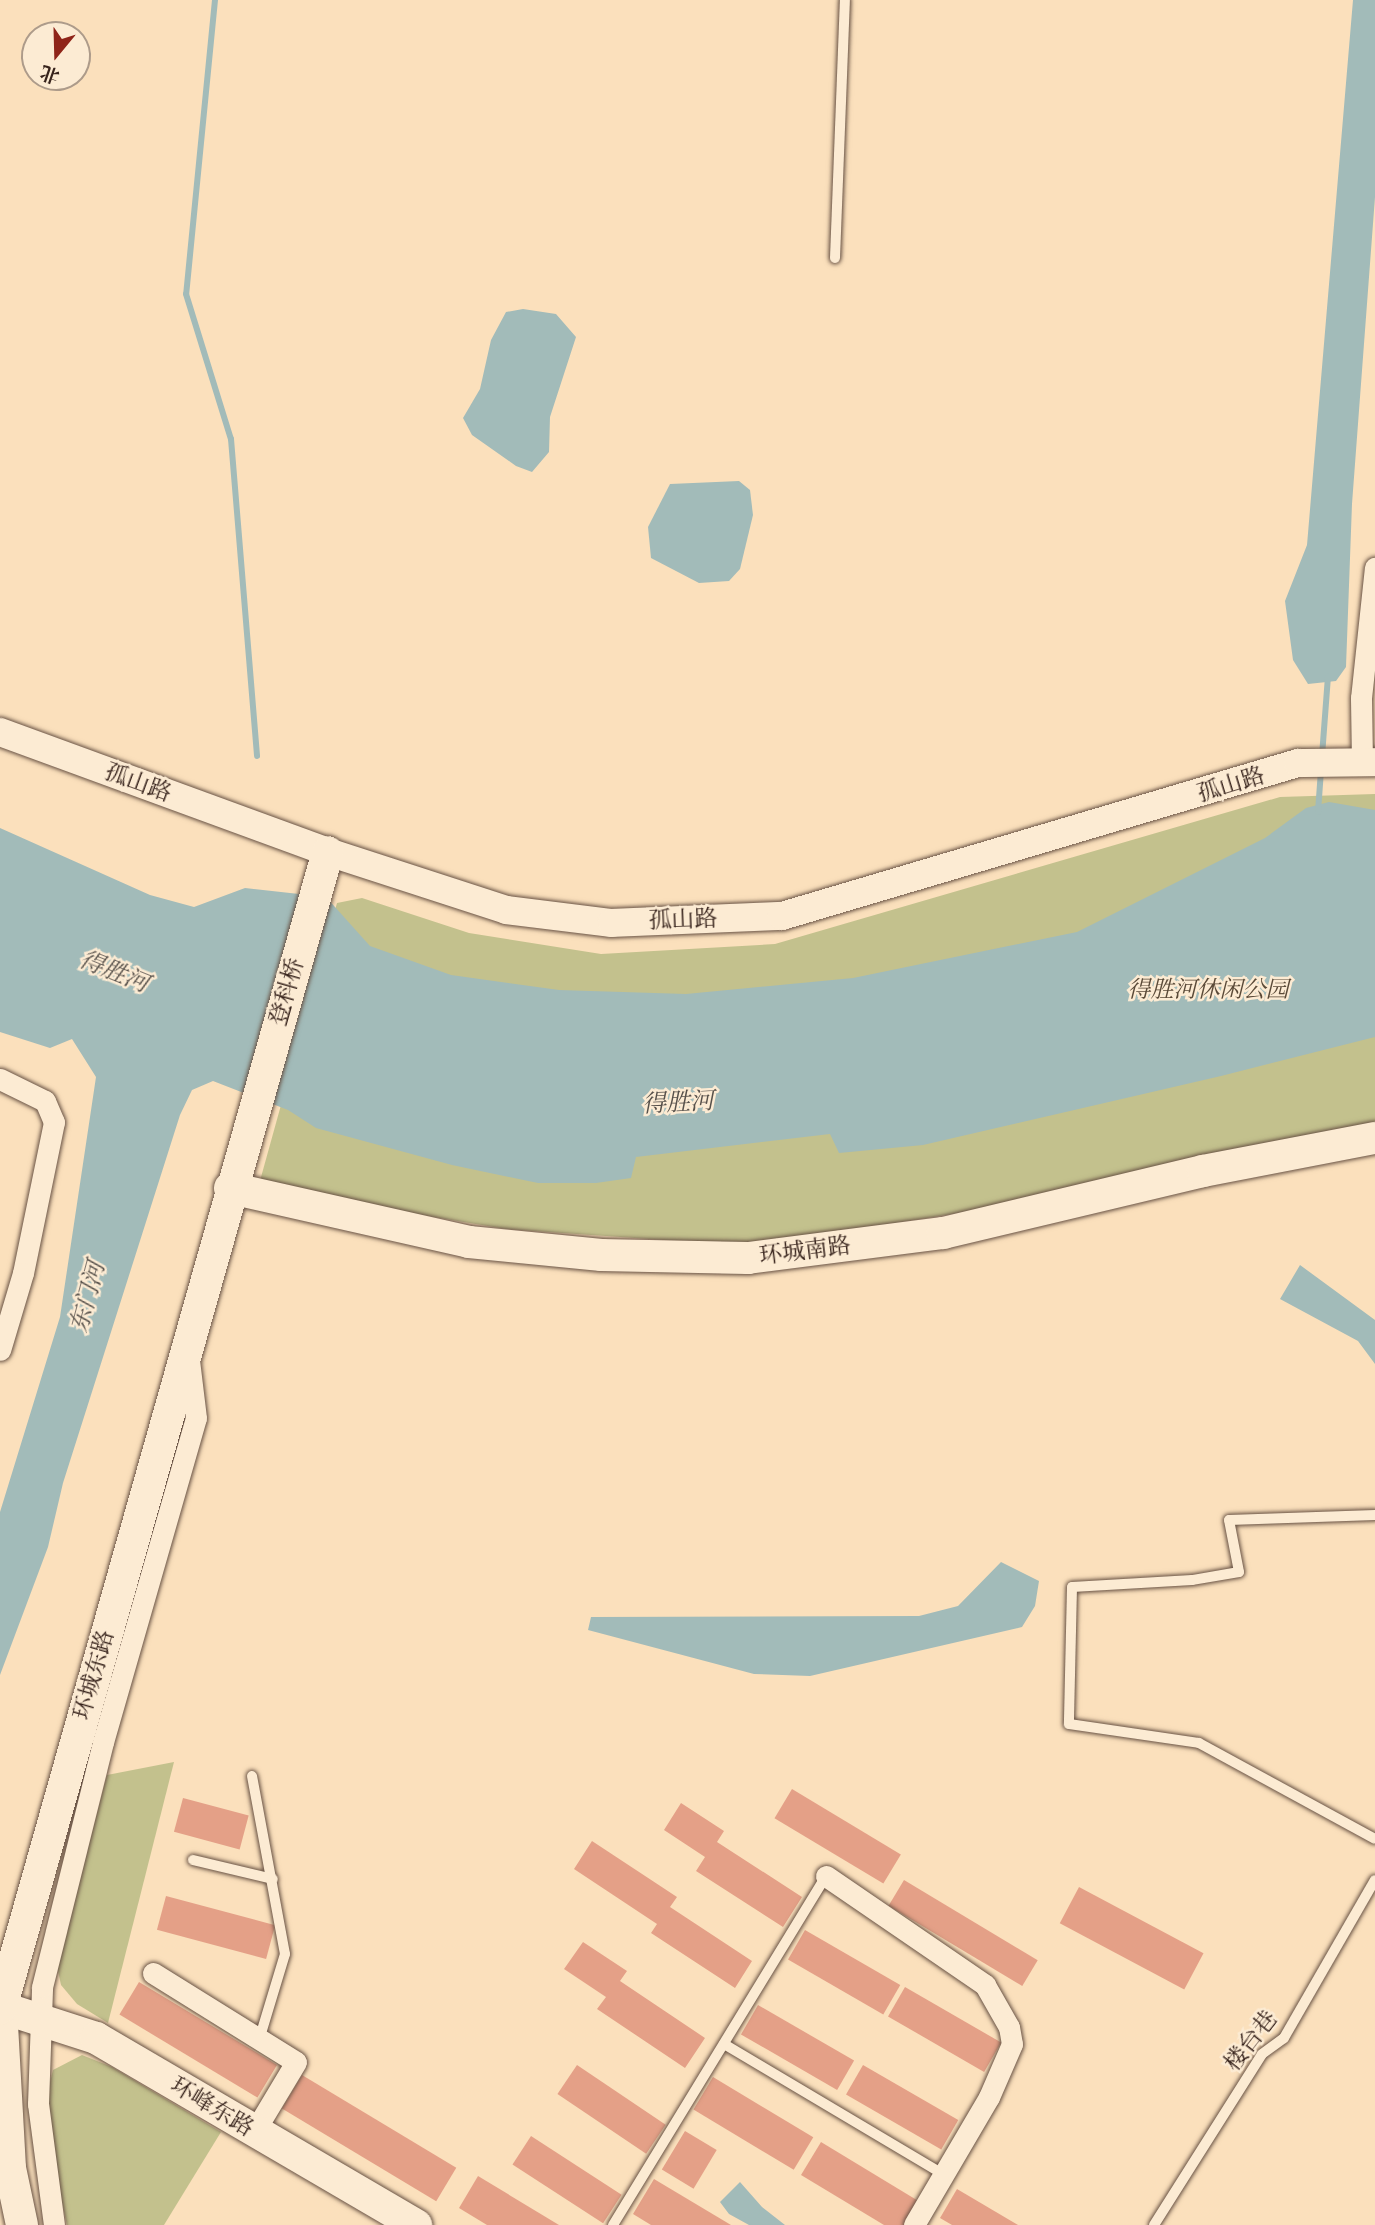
<!DOCTYPE html>
<meta charset="utf-8">
<style>
body{margin:0}
#map{position:relative;width:1375px;height:2225px;overflow:hidden;background:#fbe0bc;font-family:"IM FELL Double Pica","Noto Serif SC",serif}
div>[style]{position:absolute}
.green>*{inset:0;background:#c3c18d}
.water>*{inset:0;background:#a2bbb9}
.stream>*{height:6px;margin:-3px;padding:0 3px;transform-origin:3px;border-radius:3px;background:#a2bbb9}
.building>*{inset:0;background:#e4a087;transform-origin:0 0}
.roads{filter:drop-shadow(0 0 2px #685244) drop-shadow(0 0 2px #685244)}
.service>*{height:10px;margin:-5px;padding:0 5px;transform-origin:5px;border-radius:5px;background:#fcebd3}
.minor>*{height:21px;margin:-10.5px;padding:0 10.5px;transform-origin:10.5px;border-radius:10.5px;background:#fcebd3}
.tertiary>*{height:28px;margin:-14px;padding:0 14px;transform-origin:14px;border-radius:14px;background:#fcebd3}
.secondary>*{height:32px;margin:-16px;padding:0 16px;transform-origin:16px;border-radius:16px;background:#fcebd3}
span{translate:-50% -50%;white-space:nowrap;text-align:center;line-height:1.15;-webkit-text-stroke:5px #fcebd3;paint-order:stroke}
.street-label{font-size:23px;color:#37231c}
.park-label{font-size:23px;color:#5a4a38;font-style:italic}
.water-label{font-size:24px;color:#57514b;font-style:italic}
.north{position:absolute;left:21px;top:21px;width:70px;height:70px;box-sizing:border-box;background:#fcebd3;border:2px solid #ad9b8a;border-radius:50%;rotate:199deg;font-size:19px;font-weight:700;line-height:28px;text-align:center;color:#37231c}
.north::after{content:'';display:block;margin:auto;width:24px;height:32px;background:#8f2418;clip-path:polygon(50% 0,100% 100%,50% 72%,0 100%)}
</style>
<div id="map">
<div class="green">
<div style="clip-path:polygon(1375px 794px,1375px 1123px,965px 1212px,751px 1246px,506px 1229px,258px 1188px,337px 903px,362px 898px,469px 933px,601px 954px,775px 944px,1280px 797px)"></div>
<div style="clip-path:polygon(174px 1762px,108px 2023px,77px 2004px,61px 1985px,57px 1966px,107px 1775px)"></div>
<div style="clip-path:polygon(82px 2055px,112px 2067px,221px 2132px,164px 2225px,67px 2225px,54px 2166px,48px 2090px,53px 2070px)"></div>
</div>
<div class="water">
<div style="clip-path:polygon(1353px 0,1375px 0,1375px 197px,1352px 504px,1346px 667px,1336px 681px,1308px 684px,1293px 660px,1285px 601px,1307px 545px)"></div>
<div style="clip-path:polygon(523px 309px,556px 314px,576px 337px,550px 417px,549px 452px,532px 472px,516px 466px,472px 435px,463px 418px,480px 389px,491px 340px,506px 312px)"></div>
<div style="clip-path:polygon(739px 481px,750px 490px,753px 515px,740px 569px,729px 581px,699px 583px,651px 558px,648px 527px,670px 484px)"></div>
<div style="clip-path:polygon(1329px 802px,1375px 810px,1375px 1037px,1221px 1076px,923px 1145px,839px 1153px,830px 1134px,636px 1157px,631px 1178px,596px 1183px,538px 1183px,452px 1165px,316px 1128px,288px 1110px,213px 1081px,192px 1090px,180px 1115px,63px 1483px,48px 1547px,0 1675px,0 1512px,60px 1317px,96px 1077px,72px 1039px,50px 1048px,0 1032px,0 828px,150px 895px,194px 907px,245px 888px,326px 897px,370px 946px,451px 975px,559px 990px,686px 994px,853px 978px,1077px 932px,1265px 838px,1306px 808px)"></div>
<div style="clip-path:polygon(1300px 1265px,1375px 1320px,1375px 1364px,1358px 1341px,1280px 1299px)"></div>
<div style="clip-path:polygon(1001px 1562px,1039px 1581px,1035px 1606px,1022px 1627px,810px 1676px,754px 1674px,588px 1630px,591px 1617px,919px 1616px,958px 1606px)"></div>
<div style="clip-path:polygon(740px 2182px,762px 2207px,785px 2225px,749px 2225px,729px 2214px,720px 2202px)"></div>
</div>
<div class="stream">
<div style="left:215px;top:0;width:295px;rotate:95.6deg"></div>
<div style="left:186px;top:294px;width:152px;rotate:72.8deg"></div>
<div style="left:231px;top:439px;width:318px;rotate:85.3deg"></div>
<div style="left:1322px;top:756px;width:80px;rotate:-85.7deg"></div>
<div style="left:1318px;top:812px;width:42px;rotate:-85.9deg"></div>
</div>
<div class="building">
<div style="left:792px;top:1789px;width:127px;height:34px;rotate:31deg"></div>
<div style="left:183px;top:1798px;width:68px;height:35px;rotate:15deg"></div>
<div style="clip-path:polygon(681px 1803px,724px 1831px,717px 1842px,802px 1897px,783px 1927px,696px 1871px,705px 1857px,664px 1830px)"></div>
<div style="clip-path:polygon(592px 1841px,677px 1897px,670px 1907px,752px 1961px,735px 1988px,651px 1933px,657px 1924px,574px 1869px)"></div>
<div style="left:904px;top:1880px;width:156px;height:30px;rotate:31deg"></div>
<div style="left:1079px;top:1887px;width:141px;height:41px;rotate:28deg"></div>
<div style="left:166px;top:1896px;width:113px;height:35px;rotate:15deg"></div>
<div style="left:805px;top:1930px;width:110px;height:34px;rotate:30deg"></div>
<div style="clip-path:polygon(583px 1942px,627px 1971px,620px 1981px,705px 2038px,685px 2068px,597px 2009px,606px 1997px,564px 1969px)"></div>
<div style="left:139px;top:1982px;width:161px;height:38px;rotate:31deg"></div>
<div style="left:905px;top:1987px;width:111px;height:34px;rotate:30deg"></div>
<div style="left:758px;top:2005px;width:111px;height:34px;rotate:30deg"></div>
<div style="left:577px;top:2065px;width:107px;height:35px;rotate:34deg"></div>
<div style="left:863px;top:2065px;width:110px;height:34px;rotate:30deg"></div>
<div style="left:302px;top:2075px;width:180px;height:39px;rotate:31deg"></div>
<div style="left:713px;top:2077px;width:117px;height:38px;rotate:31deg"></div>
<div style="left:685px;top:2131px;width:37px;height:45px;rotate:31deg"></div>
<div style="left:531px;top:2136px;width:108px;height:34px;rotate:33deg"></div>
<div style="clip-path:polygon(821px 2142px,920px 2202px,907px 2225px,884px 2225px,801px 2175px)"></div>
<div style="clip-path:polygon(478px 2176px,559px 2225px,487px 2225px,459px 2208px)"></div>
<div style="clip-path:polygon(654px 2179px,731px 2225px,651px 2225px,633px 2214px)"></div>
<div style="clip-path:polygon(957px 2189px,1018px 2225px,952px 2225px,940px 2218px)"></div>
</div>
<div class="roads">
<div class="service">
<div style="left:835px;top:258px;width:258px;rotate:-87.8deg"></div>
<div style="left:1375px;top:1515px;width:146px;rotate:178deg"></div>
<div style="left:1229px;top:1520px;width:53px;rotate:79.1deg"></div>
<div style="left:1239px;top:1572px;width:48px;rotate:170.3deg"></div>
<div style="left:1192px;top:1580px;width:120px;rotate:176.7deg"></div>
<div style="left:1072px;top:1587px;width:137px;rotate:91.3deg"></div>
<div style="left:1069px;top:1724px;width:131px;rotate:8.3deg"></div>
<div style="left:1199px;top:1743px;width:200px;rotate:28.6deg"></div>
<div style="left:252px;top:1776px;width:181px;rotate:79.5deg"></div>
<div style="left:285px;top:1954px;width:87px;rotate:106.8deg"></div>
<div style="left:193px;top:1860px;width:82px;rotate:13.4deg"></div>
<div style="left:724px;top:2044px;width:255px;rotate:30.7deg"></div>
<div style="left:613px;top:2225px;width:409px;rotate:-58.6deg"></div>
<div style="left:1154px;top:2225px;width:202px;rotate:-57.7deg"></div>
<div style="left:1262px;top:2054px;width:27px;rotate:-36deg"></div>
<div style="left:1284px;top:2038px;width:182px;rotate:-60.1deg"></div>
</div>
<div class="minor">
<div style="left:1362px;top:762px;width:64px;rotate:-90.9deg"></div>
<div style="left:1361px;top:698px;width:131px;rotate:-83.9deg"></div>
<div style="left:0;top:1079px;width:50px;rotate:26.1deg"></div>
<div style="left:45px;top:1101px;width:23px;rotate:67deg"></div>
<div style="left:54px;top:1122px;width:154px;rotate:101.6deg"></div>
<div style="left:23px;top:1273px;width:80px;rotate:106.6deg"></div>
<div style="left:826px;top:1876px;width:193px;rotate:34.4deg"></div>
<div style="left:985px;top:1985px;width:48px;rotate:60.3deg"></div>
<div style="left:1009px;top:2027px;width:17px;rotate:80deg"></div>
<div style="left:1012px;top:2044px;width:58px;rotate:113.5deg"></div>
<div style="left:989px;top:2097px;width:148px;rotate:120.4deg"></div>
<div style="left:153px;top:1973px;width:168px;rotate:31.9deg"></div>
<div style="left:296px;top:2062px;width:82px;rotate:121deg"></div>
<div style="left:54px;top:2225px;width:122px;rotate:-97.5deg"></div>
<div style="left:38px;top:2104px;width:117px;rotate:-88deg"></div>
<div style="left:42px;top:1987px;width:252px;rotate:-76deg"></div>
<div style="left:103px;top:1742px;width:337px;rotate:-74deg"></div>
<div style="left:196px;top:1418px;width:58px;rotate:-96.9deg"></div>
</div>
<div class="tertiary">
<div style="left:0;top:732px;width:349px;rotate:20.1deg"></div>
<div style="left:328px;top:852px;width:187px;rotate:18deg"></div>
<div style="left:506px;top:910px;width:107px;rotate:7deg"></div>
<div style="left:612px;top:923px;width:170px;rotate:-2.4deg"></div>
<div style="left:782px;top:916px;width:538px;rotate:-16.52deg"></div>
<div style="left:1298px;top:763px;width:77px;rotate:-0.7deg"></div>
</div>
<div class="secondary">
<div style="left:230px;top:1188px;width:245px;rotate:12.7deg"></div>
<div style="left:469px;top:1242px;width:133px;rotate:5.6deg"></div>
<div style="left:601px;top:1255px;width:147px;rotate:1.2deg"></div>
<div style="left:748px;top:1258px;width:197px;rotate:-7.3deg"></div>
<div style="left:943px;top:1233px;width:267px;rotate:-13.4deg"></div>
<div style="left:1203px;top:1171px;width:175px;rotate:-10.9deg"></div>
<div style="left:0;top:2007px;width:101px;rotate:17.9deg"></div>
<div style="left:96px;top:2038px;width:371px;rotate:30.3deg"></div>
<div style="left:22px;top:2225px;width:58px;rotate:-101.9deg"></div>
<div style="left:10px;top:2168px;width:160px;rotate:-93.2deg"></div>
<div style="left:1px;top:2008px;width:1201px;rotate:-74.21deg"></div>
</div>
</div>
<div class="street-label">
<span style="left:138px;top:783px;rotate:20deg">孤山路</span>
<span style="left:1231px;top:785px;rotate:-17deg">孤山路</span>
<span style="left:683px;top:920px;rotate:-2deg">孤山路</span>
<span style="left:287px;top:992px;rotate:-74deg">登科桥</span>
<span style="left:805px;top:1251px;rotate:-7deg">环城南路</span>
<span style="left:94px;top:1675px;rotate:-74deg">环城东路</span>
<span style="left:1251px;top:2041px;rotate:-52deg">楼台巷</span>
<span style="left:212px;top:2107px;rotate:31deg">环峰东路</span>
</div>
<div class="park-label">
<span style="left:1208px;top:990px">得胜河休闲公园</span>
</div>
<div class="water-label">
<span style="left:114px;top:972px;rotate:22deg">得胜河</span>
<span style="left:678px;top:1103px;rotate:-3deg">得胜河</span>
<span style="left:88px;top:1297px;rotate:-75deg">东门河</span>
</div>
<div class="north">北</div>
</div>
